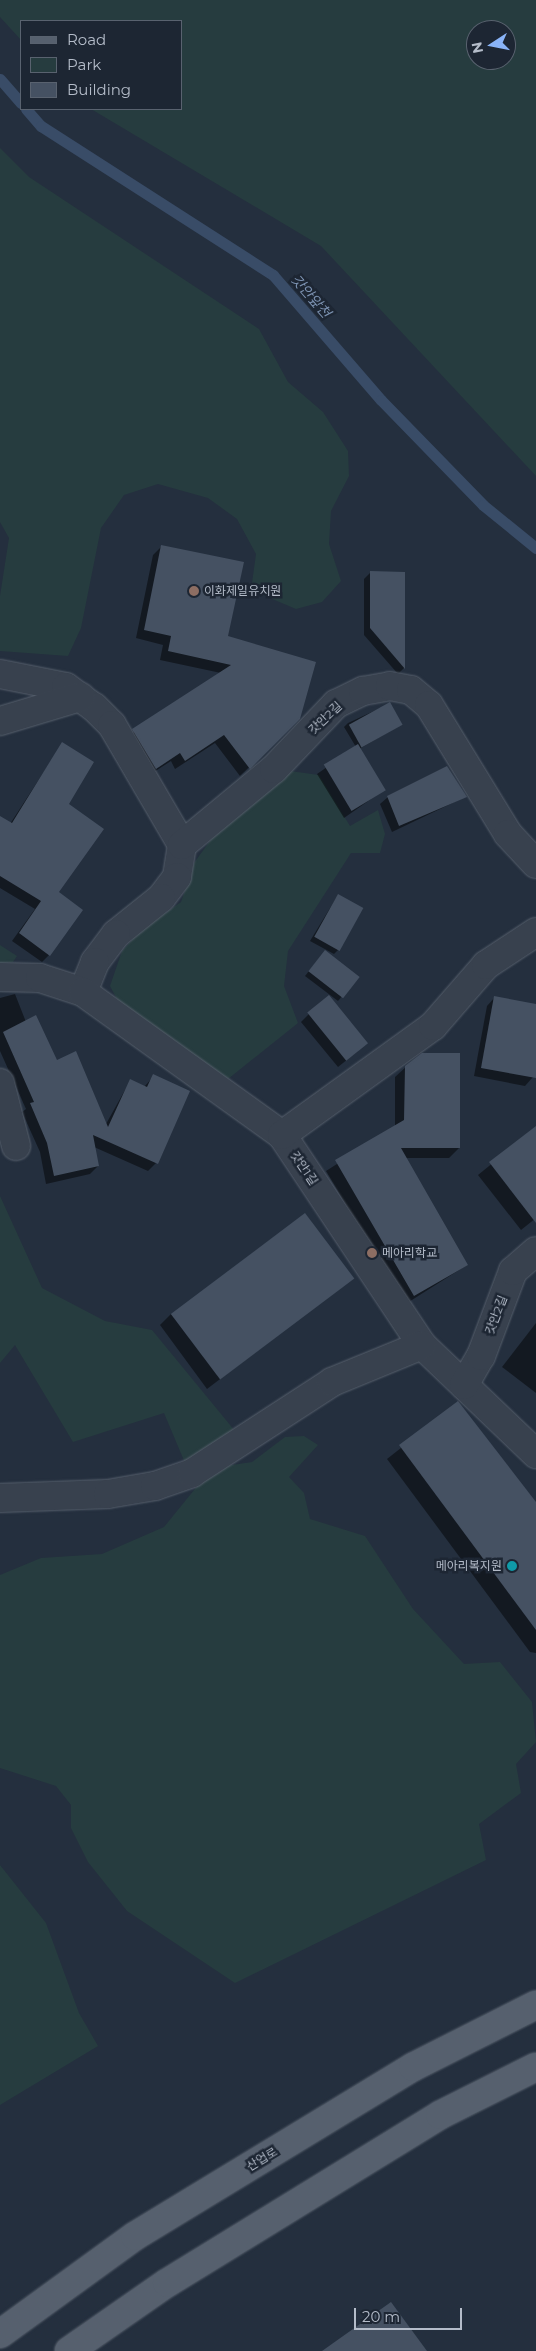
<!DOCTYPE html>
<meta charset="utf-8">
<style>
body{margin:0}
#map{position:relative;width:536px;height:2351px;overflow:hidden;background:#242f3e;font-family:Montserrat,"Noto Sans KR",sans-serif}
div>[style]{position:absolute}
.green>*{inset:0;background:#263c3f}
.shadow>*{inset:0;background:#0007}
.stream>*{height:11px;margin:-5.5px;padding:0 5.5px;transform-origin:5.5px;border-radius:5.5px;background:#394c67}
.building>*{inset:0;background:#455162;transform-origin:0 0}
.roads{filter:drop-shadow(0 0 1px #565f6c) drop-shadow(0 0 1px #565f6c)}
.minor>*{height:28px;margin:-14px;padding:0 14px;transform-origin:14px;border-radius:14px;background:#38414e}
.major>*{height:28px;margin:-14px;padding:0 14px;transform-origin:14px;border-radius:14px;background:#56606e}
.dots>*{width:14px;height:14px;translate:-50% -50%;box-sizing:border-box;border:2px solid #1d2633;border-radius:50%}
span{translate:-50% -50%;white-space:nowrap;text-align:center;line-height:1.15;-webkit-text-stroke:5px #1d2633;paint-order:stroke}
.poi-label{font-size:12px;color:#b4bcc9}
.left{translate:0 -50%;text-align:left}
.right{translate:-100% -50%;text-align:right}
.street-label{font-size:12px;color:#b4bcc9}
.water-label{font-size:14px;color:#7c92b1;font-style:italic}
.legend{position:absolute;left:20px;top:20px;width:162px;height:90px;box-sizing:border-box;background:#1d2633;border:1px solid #59626f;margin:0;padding:6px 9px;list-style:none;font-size:15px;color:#b4bcc9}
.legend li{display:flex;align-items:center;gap:10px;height:25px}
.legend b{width:25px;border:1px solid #59626f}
.north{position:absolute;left:466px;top:20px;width:50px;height:50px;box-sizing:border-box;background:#1d2633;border:1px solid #59626f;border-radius:50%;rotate:259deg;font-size:14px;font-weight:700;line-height:20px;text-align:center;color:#b4bcc9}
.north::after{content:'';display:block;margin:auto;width:18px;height:22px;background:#8ab4f8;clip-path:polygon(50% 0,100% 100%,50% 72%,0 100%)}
.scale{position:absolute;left:354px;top:2308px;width:108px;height:22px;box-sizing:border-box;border:2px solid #b4bcc9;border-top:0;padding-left:6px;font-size:15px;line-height:18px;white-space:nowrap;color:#b4bcc9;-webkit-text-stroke:4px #1d2633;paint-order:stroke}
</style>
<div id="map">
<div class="green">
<div style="clip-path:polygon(evenodd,0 0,536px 0,536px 476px,321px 246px,91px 109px,181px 109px,181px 21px,21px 21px,21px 40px,0 17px,0 0,476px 30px,506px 30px,506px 60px,476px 60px,476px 30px)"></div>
<div style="clip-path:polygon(0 148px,29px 177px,259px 329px,288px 382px,323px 412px,348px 451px,349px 476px,331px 511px,329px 544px,341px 581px,322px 602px,296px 609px,251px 590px,256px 554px,237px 519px,208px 498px,158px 484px,124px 495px,101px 528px,81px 628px,68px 656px,0 651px,0 596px,9px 538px,0 522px)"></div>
<div style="clip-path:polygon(290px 771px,319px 775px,350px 826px,378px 810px,385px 834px,380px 853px,351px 853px,288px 951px,284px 986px,298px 1023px,228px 1079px,119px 1003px,110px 986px,122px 951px,142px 929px,181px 902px,194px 863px,212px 838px)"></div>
<div style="clip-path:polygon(0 945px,17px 956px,13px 962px,0 963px)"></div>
<div style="clip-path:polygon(0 1196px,42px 1288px,105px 1321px,152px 1330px,235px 1431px,185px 1463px,164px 1413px,73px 1442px,15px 1345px,0 1363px)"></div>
<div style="clip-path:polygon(304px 1436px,318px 1445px,289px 1477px,304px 1493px,310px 1519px,365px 1536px,413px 1609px,464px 1664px,500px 1662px,532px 1702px,536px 1742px,516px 1764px,521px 1793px,479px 1824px,486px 1860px,235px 1983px,127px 1911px,88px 1862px,71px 1828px,71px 1805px,56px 1786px,0 1768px,0 1575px,41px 1558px,102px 1554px,164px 1527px,212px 1468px,252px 1462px,285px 1437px)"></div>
<div style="clip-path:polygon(0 1865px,46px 1923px,79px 2013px,98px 2046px,0 2105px)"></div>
</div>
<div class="shadow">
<div style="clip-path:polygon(162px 546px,227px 637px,299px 719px,240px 776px,215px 743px,175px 769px,171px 761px,146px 777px,124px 739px,221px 673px,160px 660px,163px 645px,136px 638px,153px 555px)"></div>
<div style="clip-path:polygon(370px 573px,404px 573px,404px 668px,398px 674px,364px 635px,364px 579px)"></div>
<div style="clip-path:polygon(389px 704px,401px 725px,359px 749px,384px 790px,344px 818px,317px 774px,356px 747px,344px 727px,348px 723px)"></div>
<div style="clip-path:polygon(62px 744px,67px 805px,49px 955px,42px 962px,12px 941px,35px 909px,0 888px,0 818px,10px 824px)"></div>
<div style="clip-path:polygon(388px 797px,465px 797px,392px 832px,380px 804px)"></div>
<div style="clip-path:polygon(338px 895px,338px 950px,334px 954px,310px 941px)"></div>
<div style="clip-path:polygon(321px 956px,358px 977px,338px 1001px,305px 976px)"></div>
<div style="clip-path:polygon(15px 994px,26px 1022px,106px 1124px,130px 1081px,144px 1087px,154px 1076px,188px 1092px,156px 1163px,148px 1171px,94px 1147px,98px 1166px,90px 1174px,46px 1184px,40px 1152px,22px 1112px,26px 1109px,0 1051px,0 998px)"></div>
<div style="clip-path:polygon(495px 997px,536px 1005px,536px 1060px,533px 1077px,525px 1086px,474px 1076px,487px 1006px)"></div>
<div style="clip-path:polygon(309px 1014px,358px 1051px,338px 1067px,301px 1022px)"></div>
<div style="clip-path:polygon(406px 1067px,459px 1148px,449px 1158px,405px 1158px,467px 1265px,404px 1305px,326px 1171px,395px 1127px,395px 1077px)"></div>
<div style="clip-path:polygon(536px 1128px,536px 1218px,521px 1230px,478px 1175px)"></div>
<div style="clip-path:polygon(352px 1279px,207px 1389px,160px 1325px,171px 1314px)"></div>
<div style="clip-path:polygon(536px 1323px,536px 1393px,502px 1367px)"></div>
<div style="clip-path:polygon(458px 1403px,536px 1507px,536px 1653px,530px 1652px,387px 1459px)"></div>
</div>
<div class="stream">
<div style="left:0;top:79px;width:32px;rotate:49deg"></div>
<div style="left:26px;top:109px;width:23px;rotate:49deg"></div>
<div style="left:41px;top:126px;width:276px;rotate:32.7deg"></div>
<div style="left:273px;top:275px;width:165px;rotate:49.2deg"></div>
<div style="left:381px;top:400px;width:146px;rotate:45.8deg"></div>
<div style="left:483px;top:505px;width:68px;rotate:39.1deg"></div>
</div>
<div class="building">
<div style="clip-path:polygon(161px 545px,244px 562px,228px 636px,316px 662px,300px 719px,250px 769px,224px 735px,185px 761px,180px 753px,156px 769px,132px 729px,231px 665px,168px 651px,171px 636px,144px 630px)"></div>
<div style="clip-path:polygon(370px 571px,405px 572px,405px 669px,370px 628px)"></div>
<div style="left:390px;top:702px;width:26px;height:47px;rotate:61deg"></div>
<div style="clip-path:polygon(62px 742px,94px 762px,69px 804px,104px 829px,59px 892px,83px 910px,50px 956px,19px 933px,41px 901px,0 876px,0 816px,12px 823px)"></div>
<div style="left:358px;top:744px;width:54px;height:40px;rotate:59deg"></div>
<div style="clip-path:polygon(447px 766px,467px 797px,399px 826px,387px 796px)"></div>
<div style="left:338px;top:894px;width:29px;height:49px;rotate:29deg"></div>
<div style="left:325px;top:950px;width:44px;height:27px;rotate:38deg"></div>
<div style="left:329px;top:995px;width:62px;height:28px;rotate:51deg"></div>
<div style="clip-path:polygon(494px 996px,536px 1004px,536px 1078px,481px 1068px)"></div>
<div style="clip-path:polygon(36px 1015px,57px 1060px,76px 1051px,108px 1127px,130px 1079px,147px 1087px,153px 1074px,190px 1091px,158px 1164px,93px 1135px,99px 1166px,54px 1176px,47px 1143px,30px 1103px,34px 1102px,3px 1032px)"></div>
<div style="clip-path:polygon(422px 1053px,460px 1053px,460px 1148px,401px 1148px,468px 1265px,414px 1296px,335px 1160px,404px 1120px,405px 1066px)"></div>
<div style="clip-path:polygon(536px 1126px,536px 1223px,489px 1162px)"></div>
<div style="left:305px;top:1213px;width:82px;height:168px;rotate:53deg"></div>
<div style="clip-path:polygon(458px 1401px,536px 1502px,536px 1630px,399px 1445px)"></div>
<div style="clip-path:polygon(391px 2302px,427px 2351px,322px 2351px)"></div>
</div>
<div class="roads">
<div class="minor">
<div style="left:0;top:674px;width:67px;rotate:11.1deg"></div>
<div style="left:66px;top:687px;width:34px;rotate:36deg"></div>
<div style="left:94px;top:707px;width:25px;rotate:45deg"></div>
<div style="left:112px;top:725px;width:139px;rotate:59.7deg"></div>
<div style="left:182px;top:845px;width:32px;rotate:99deg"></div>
<div style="left:177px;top:877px;width:26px;rotate:127deg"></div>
<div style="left:161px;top:898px;width:58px;rotate:141.3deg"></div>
<div style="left:116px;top:934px;width:35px;rotate:127deg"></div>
<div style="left:95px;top:962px;width:32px;rotate:112deg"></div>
<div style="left:0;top:721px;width:84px;rotate:-16.7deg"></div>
<div style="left:182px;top:845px;width:119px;rotate:-39.6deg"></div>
<div style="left:274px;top:769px;width:90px;rotate:-46.4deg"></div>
<div style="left:336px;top:704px;width:30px;rotate:-26deg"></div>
<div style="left:363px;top:691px;width:27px;rotate:-10deg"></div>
<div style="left:390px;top:686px;width:21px;rotate:11deg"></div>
<div style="left:411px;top:690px;width:23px;rotate:40deg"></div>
<div style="left:429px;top:705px;width:151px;rotate:58.5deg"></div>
<div style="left:508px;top:834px;width:41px;rotate:47deg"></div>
<div style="left:0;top:977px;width:40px;rotate:1.4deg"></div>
<div style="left:40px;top:978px;width:45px;rotate:18deg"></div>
<div style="left:83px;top:992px;width:245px;rotate:35.7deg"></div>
<div style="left:282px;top:1135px;width:252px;rotate:56.3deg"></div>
<div style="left:422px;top:1345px;width:158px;rotate:43.7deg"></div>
<div style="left:0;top:1083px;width:65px;rotate:75.7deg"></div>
<div style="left:282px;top:1135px;width:186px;rotate:-35.8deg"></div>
<div style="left:433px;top:1026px;width:81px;rotate:-49deg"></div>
<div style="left:486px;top:965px;width:60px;rotate:-33.4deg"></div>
<div style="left:464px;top:1385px;width:34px;rotate:-60deg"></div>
<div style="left:481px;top:1356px;width:91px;rotate:-69.4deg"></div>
<div style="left:513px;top:1271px;width:30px;rotate:-41deg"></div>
<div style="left:0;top:1498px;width:108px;rotate:-2.1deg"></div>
<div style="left:108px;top:1494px;width:48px;rotate:-9.7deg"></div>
<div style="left:155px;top:1486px;width:39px;rotate:-19deg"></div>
<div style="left:192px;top:1473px;width:167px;rotate:-33deg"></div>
<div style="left:332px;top:1382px;width:97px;rotate:-22.3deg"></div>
</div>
<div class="major">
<div style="left:0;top:2334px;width:167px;rotate:-36deg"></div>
<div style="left:135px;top:2236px;width:325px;rotate:-31.3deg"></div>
<div style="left:413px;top:2067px;width:138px;rotate:-26.8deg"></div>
<div style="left:69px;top:2351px;width:119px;rotate:-34.8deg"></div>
<div style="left:167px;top:2283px;width:321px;rotate:-31.6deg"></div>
<div style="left:440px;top:2115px;width:107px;rotate:-26.6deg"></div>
</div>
</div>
<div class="dots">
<div style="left:194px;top:591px;background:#8d6e63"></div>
<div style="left:372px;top:1253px;background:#8d6e63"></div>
<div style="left:512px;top:1566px;background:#0f9aa8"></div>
</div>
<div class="poi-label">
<span class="left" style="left:204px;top:591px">이화제일유치원</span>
<span class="left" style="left:382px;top:1253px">메아리학교</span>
<span class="right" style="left:502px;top:1566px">메아리복지원</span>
</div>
<div class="street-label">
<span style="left:325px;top:718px;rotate:-43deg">갓안2길</span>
<span style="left:304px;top:1168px;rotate:56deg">갓안1길</span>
<span style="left:496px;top:1315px;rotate:-69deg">갓안2길</span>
<span style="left:262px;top:2159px;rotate:-31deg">산업로</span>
</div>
<div class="water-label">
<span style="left:311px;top:296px;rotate:49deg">갓안앞천</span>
</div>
<ul class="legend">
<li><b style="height:6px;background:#56606e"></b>Road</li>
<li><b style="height:14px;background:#263c3f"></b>Park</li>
<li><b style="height:14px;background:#455162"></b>Building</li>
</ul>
<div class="north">N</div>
<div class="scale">20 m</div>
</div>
